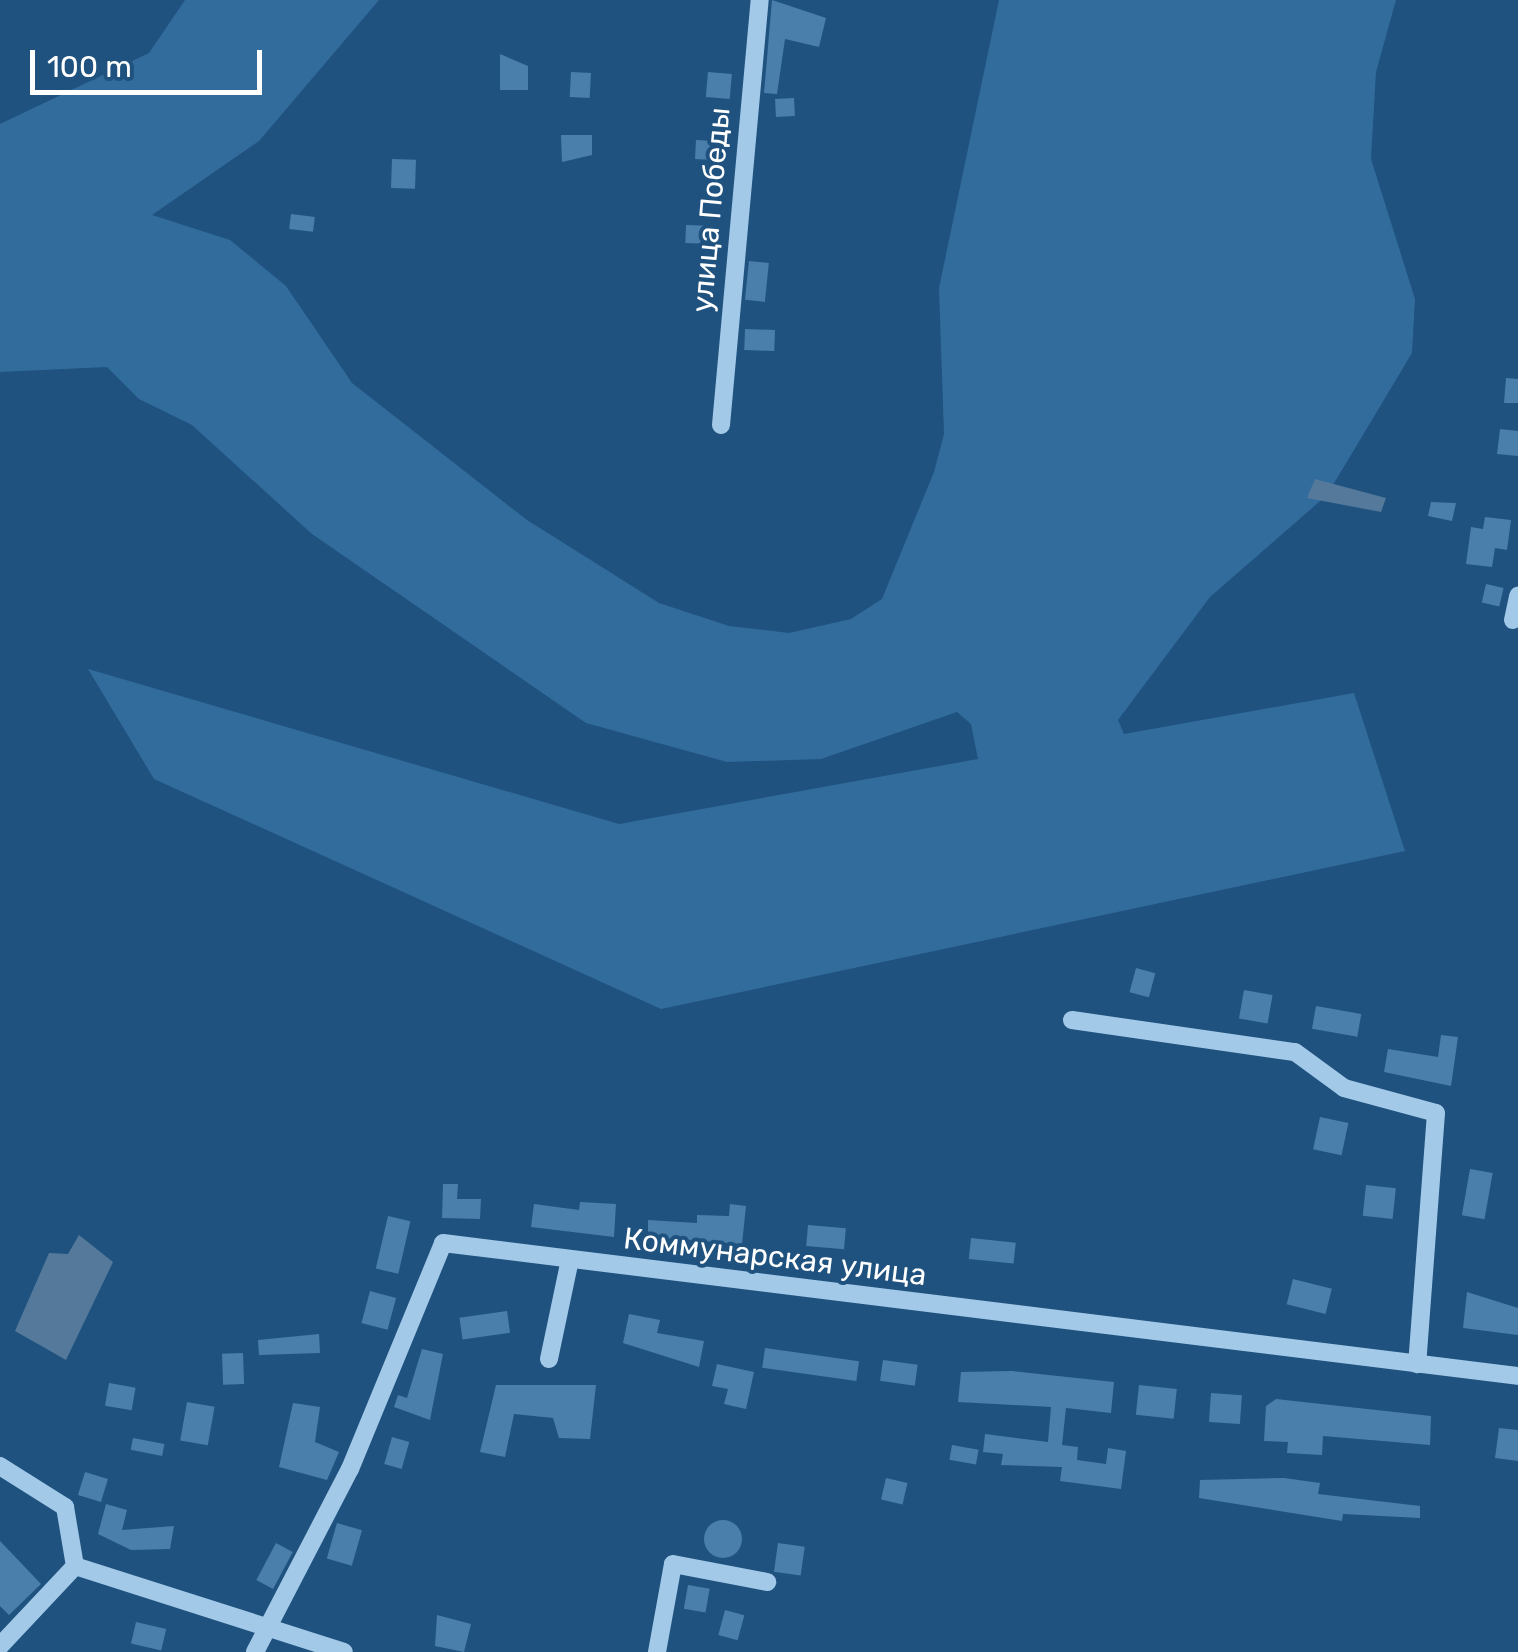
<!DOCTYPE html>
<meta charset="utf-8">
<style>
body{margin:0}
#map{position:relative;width:1518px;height:1652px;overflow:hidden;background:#1f527f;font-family:Rubik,sans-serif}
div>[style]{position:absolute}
.green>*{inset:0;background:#326c9d}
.water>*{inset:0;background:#54799a}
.building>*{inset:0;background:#4b7fab;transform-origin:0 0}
.round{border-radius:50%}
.minor>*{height:18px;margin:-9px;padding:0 9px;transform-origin:9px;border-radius:9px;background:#a3c9e8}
span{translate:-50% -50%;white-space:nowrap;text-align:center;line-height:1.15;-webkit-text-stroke:8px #1f527f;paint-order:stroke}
.street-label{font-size:30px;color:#fff}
.scale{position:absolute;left:30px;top:50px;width:232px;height:45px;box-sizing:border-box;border:5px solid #fff;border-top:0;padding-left:12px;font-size:30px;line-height:35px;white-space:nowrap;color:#fff;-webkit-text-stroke:8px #1f527f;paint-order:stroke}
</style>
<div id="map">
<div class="green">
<div style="clip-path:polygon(185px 0,379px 0,259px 141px,152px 215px,230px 240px,286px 286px,352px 383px,527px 520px,659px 603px,729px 626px,789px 633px,851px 619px,882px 599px,934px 472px,944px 434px,939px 288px,999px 0,1396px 0,1376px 72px,1371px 159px,1415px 299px,1412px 353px,1327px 495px,1210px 597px,1118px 720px,1124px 734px,1354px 693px,1405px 851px,661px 1009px,154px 779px,88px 669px,619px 824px,978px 759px,971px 724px,957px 712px,821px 759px,727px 762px,586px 723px,312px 534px,192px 425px,139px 399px,107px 367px,0 372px,0 124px,149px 53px)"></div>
</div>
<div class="water">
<div style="clip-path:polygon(1315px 479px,1386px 498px,1381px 512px,1307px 498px)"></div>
<div style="clip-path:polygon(79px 1235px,113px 1262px,66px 1360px,15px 1331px,49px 1253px,68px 1254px)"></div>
</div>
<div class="building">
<div style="clip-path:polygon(772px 0,826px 18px,819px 47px,785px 39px,777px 94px,764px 93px)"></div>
<div style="clip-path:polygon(500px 54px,528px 66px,528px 90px,500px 90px)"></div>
<div style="left:571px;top:72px;width:20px;height:25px;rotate:3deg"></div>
<div style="left:708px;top:72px;width:24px;height:25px;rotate:5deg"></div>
<div style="left:794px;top:98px;width:18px;height:19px;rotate:87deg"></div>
<div style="clip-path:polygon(561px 135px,592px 135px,592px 155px,562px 162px)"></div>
<div style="left:696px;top:140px;width:18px;height:19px;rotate:3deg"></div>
<div style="left:392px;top:159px;width:24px;height:29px;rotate:2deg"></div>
<div style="left:291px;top:214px;width:24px;height:15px;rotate:7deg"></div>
<div style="left:686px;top:225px;width:28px;height:18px;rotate:2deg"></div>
<div style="left:749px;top:261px;width:20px;height:39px;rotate:6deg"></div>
<div style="left:745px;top:329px;width:30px;height:21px;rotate:2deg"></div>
<div style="clip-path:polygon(1506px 378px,1518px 379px,1518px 403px,1504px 403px)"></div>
<div style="clip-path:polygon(1500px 429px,1518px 431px,1518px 456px,1497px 454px)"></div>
<div style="clip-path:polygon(1431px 502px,1456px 503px,1452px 521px,1428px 516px)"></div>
<div style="clip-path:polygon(1485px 517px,1511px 520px,1507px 550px,1495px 548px,1492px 567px,1466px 564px,1471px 527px,1483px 529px)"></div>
<div style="left:1486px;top:584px;width:18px;height:19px;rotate:13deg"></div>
<div style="left:1136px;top:968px;width:20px;height:25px;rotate:15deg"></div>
<div style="left:1244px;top:990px;width:29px;height:29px;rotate:10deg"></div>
<div style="left:1316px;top:1006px;width:46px;height:23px;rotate:10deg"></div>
<div style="clip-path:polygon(1441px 1035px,1458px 1037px,1451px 1086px,1384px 1072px,1388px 1049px,1438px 1057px)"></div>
<div style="left:1320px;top:1117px;width:29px;height:33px;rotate:12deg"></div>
<div style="left:1470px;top:1169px;width:23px;height:47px;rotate:10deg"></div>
<div style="clip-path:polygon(443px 1184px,458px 1184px,457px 1199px,481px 1199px,480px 1219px,442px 1218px)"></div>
<div style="left:1366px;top:1185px;width:30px;height:31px;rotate:6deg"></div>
<div style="clip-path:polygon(580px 1202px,616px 1204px,614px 1237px,531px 1227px,534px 1204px,579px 1210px)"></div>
<div style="clip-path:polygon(730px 1204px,746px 1206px,742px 1244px,648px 1237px,648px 1220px,697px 1223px,697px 1215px,729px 1216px)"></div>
<div style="left:388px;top:1216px;width:23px;height:54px;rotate:13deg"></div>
<div style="left:808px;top:1225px;width:38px;height:21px;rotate:5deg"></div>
<div style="left:971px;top:1238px;width:45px;height:21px;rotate:6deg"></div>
<div style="left:1293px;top:1279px;width:40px;height:26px;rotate:14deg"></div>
<div style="left:370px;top:1291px;width:27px;height:33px;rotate:15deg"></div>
<div style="clip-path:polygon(1467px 1292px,1518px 1308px,1518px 1335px,1463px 1328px)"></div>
<div style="left:507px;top:1311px;width:22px;height:48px;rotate:82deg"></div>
<div style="clip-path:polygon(629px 1314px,660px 1320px,657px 1333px,704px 1341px,699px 1367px,623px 1343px)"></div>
<div style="clip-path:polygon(319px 1334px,320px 1353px,259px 1355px,258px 1340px)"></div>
<div style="left:765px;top:1348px;width:95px;height:20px;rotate:8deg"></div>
<div style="clip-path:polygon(422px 1349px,443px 1354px,430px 1420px,394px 1407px,398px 1395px,407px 1398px)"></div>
<div style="left:243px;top:1353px;width:31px;height:21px;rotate:88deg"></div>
<div style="left:883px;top:1360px;width:35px;height:21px;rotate:8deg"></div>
<div style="clip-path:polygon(717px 1364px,754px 1372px,746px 1409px,724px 1404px,728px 1389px,712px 1386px)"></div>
<div style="clip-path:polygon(1012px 1371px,1114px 1382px,1111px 1413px,1066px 1408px,1062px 1445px,1078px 1447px,1077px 1460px,1106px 1464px,1108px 1448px,1126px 1451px,1121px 1489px,1060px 1481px,1062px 1467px,1001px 1465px,1003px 1454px,983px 1452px,985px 1434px,1048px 1442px,1051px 1407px,958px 1402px,961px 1372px)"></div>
<div style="left:109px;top:1383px;width:27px;height:23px;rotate:10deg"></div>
<div style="clip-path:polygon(496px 1385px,596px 1385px,590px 1439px,559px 1438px,553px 1418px,514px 1414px,505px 1457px,480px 1452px)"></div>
<div style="left:1139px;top:1385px;width:38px;height:30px;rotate:6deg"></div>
<div style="left:1211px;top:1393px;width:31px;height:29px;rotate:4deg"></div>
<div style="clip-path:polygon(1276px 1399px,1431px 1416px,1430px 1445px,1323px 1436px,1322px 1455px,1287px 1453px,1288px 1442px,1264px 1441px,1266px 1406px)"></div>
<div style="left:187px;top:1402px;width:28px;height:39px;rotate:10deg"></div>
<div style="clip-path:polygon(293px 1403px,320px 1407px,315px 1442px,339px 1452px,327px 1480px,279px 1467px)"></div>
<div style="clip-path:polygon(1499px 1428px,1518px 1430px,1518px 1461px,1495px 1458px)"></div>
<div style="left:392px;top:1437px;width:18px;height:28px;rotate:16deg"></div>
<div style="left:133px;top:1438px;width:32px;height:12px;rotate:11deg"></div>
<div style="left:952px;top:1445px;width:27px;height:15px;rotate:10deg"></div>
<div style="left:85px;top:1472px;width:24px;height:24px;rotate:17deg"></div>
<div style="left:886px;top:1478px;width:22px;height:22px;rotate:13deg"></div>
<div style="clip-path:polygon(1284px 1478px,1320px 1483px,1318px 1494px,1420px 1506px,1420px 1518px,1343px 1514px,1342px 1521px,1199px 1498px,1200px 1480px)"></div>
<div style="clip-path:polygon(106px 1504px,127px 1510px,122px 1530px,174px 1526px,170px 1549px,131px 1550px,98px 1534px)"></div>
<div class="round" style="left:704px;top:1520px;width:38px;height:38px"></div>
<div style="left:337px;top:1523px;width:26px;height:37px;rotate:16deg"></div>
<div style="clip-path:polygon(0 1541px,41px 1584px,9px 1615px,0 1606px)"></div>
<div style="left:276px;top:1543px;width:19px;height:42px;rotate:28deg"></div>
<div style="left:778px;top:1543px;width:27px;height:29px;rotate:8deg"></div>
<div style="left:688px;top:1585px;width:22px;height:24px;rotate:10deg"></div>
<div style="left:725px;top:1610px;width:20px;height:26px;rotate:15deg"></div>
<div style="clip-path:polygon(437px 1615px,471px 1624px,464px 1652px,435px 1646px)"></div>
<div style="left:136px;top:1622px;width:31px;height:22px;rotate:13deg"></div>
</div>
<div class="minor">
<div style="left:721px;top:425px;width:427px;rotate:-84.8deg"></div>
<div style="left:1513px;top:620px;width:25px;rotate:-78deg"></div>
<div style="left:1072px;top:1020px;width:225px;rotate:8.2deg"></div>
<div style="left:1295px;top:1052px;width:61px;rotate:36.3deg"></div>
<div style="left:1344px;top:1088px;width:95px;rotate:15.2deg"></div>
<div style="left:1436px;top:1113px;width:252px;rotate:94.3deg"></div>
<div style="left:549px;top:1359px;width:102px;rotate:-78.1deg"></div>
<div style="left:0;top:1466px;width:77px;rotate:32.2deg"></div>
<div style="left:65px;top:1507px;width:60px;rotate:80.4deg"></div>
<div style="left:0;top:1646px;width:110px;rotate:-46.8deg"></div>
<div style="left:75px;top:1566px;width:282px;rotate:17.7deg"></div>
<div style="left:255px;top:1652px;width:206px;rotate:-62.6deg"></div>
<div style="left:350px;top:1469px;width:244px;rotate:-67.6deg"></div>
<div style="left:443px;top:1243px;width:1083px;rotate:7.05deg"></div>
<div style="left:657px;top:1652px;width:89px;rotate:-79.7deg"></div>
<div style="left:673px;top:1564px;width:96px;rotate:10.8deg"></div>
</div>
<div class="street-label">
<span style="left:711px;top:210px;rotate:-85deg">улица Победы</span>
<span style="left:775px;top:1257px;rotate:7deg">Коммунарская улица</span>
</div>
<div class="scale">100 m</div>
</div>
